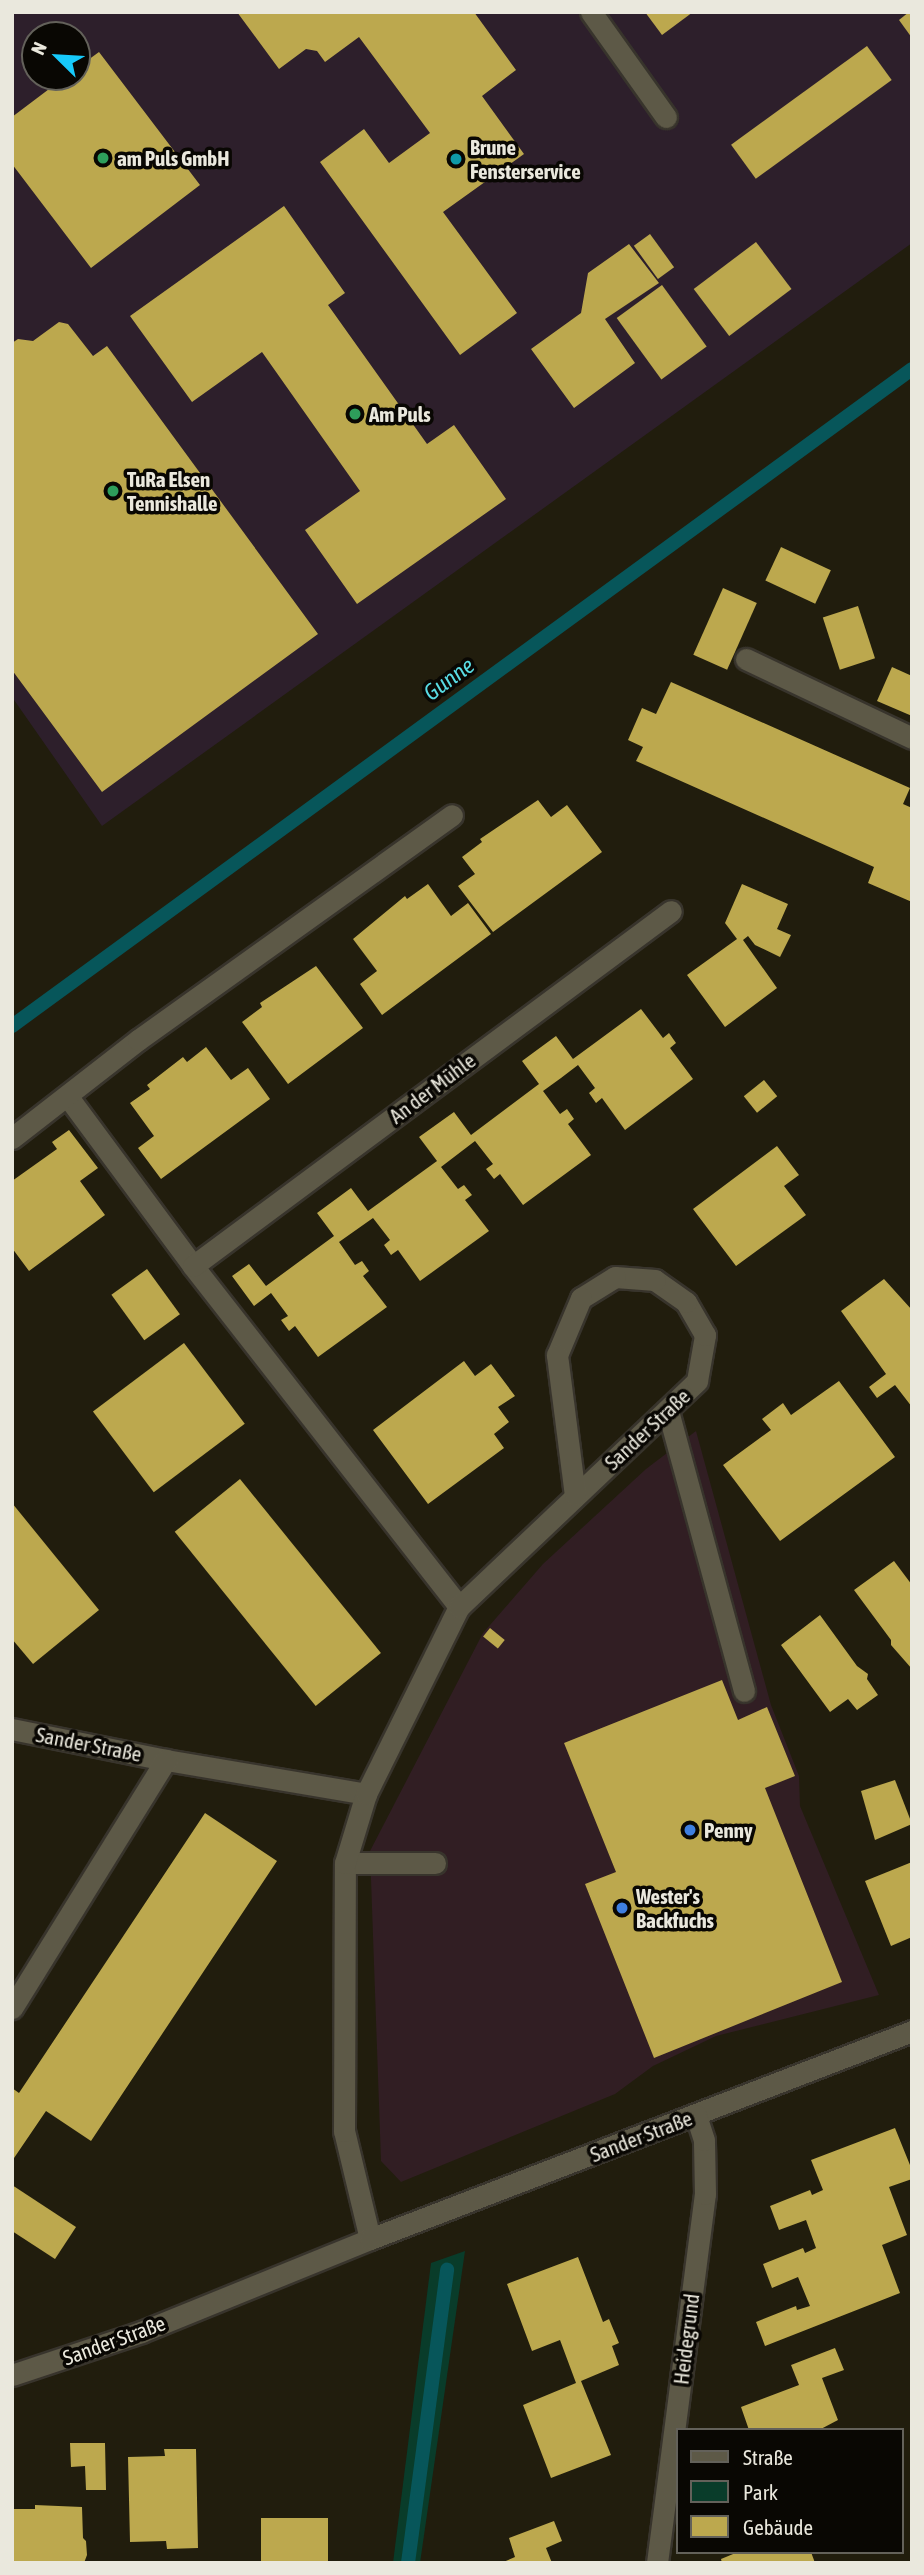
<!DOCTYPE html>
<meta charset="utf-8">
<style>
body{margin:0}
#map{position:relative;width:924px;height:2575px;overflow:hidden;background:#211d0d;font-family:"Asap Condensed",sans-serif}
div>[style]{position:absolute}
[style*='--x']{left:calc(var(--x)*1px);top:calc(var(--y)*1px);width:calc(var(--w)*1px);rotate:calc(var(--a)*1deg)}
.commercial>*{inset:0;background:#311e23}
.industrial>*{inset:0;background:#2d1f2b}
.green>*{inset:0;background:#093c2a}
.stream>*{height:14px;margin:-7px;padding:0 7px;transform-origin:7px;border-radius:7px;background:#07565a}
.building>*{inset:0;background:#bca84e;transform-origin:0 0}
.roads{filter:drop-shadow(2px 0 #38342c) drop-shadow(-2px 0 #38342c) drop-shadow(0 2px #38342c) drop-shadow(0 -2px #38342c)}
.minor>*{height:21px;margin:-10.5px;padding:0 10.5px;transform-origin:10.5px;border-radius:10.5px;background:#5d5947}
.dots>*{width:19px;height:19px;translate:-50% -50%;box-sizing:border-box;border:4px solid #090703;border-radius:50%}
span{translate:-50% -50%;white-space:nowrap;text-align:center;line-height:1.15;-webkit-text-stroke:7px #090703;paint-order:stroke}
.poi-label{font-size:21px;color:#eae8dd;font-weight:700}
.left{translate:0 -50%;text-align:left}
.street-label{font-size:21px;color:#eae8dd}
.water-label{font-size:23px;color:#59dce4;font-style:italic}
.frame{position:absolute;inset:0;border:14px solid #eae8dd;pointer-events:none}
.legend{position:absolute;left:676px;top:2428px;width:228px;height:126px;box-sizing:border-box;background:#090703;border:2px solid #63615a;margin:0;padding:9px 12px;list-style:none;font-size:21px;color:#eae8dd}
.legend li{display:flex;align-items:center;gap:14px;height:35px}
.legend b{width:35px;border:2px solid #63615a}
.north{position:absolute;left:21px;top:21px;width:70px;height:70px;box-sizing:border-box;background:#090703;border:2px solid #63615a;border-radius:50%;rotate:294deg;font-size:19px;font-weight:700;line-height:28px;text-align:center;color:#eae8dd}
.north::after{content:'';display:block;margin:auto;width:24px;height:32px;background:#17cafb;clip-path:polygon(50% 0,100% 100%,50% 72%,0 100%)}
</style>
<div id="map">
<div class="commercial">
<i style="clip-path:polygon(696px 1431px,771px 1705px,799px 1776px,800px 1806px,879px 1995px,716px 2036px,653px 2066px,615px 2094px,401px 2182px,381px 2161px,370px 1851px,483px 1633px,543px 1564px,646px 1469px)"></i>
</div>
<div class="industrial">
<i style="clip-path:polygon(evenodd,12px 12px,912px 12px,912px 243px,102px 826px,12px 697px,12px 12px,35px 35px,77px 35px,77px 77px,35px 77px,35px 35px)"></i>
</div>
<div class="green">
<i style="clip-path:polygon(465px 2251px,420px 2563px,393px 2563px,431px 2263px)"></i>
</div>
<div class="stream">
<i style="--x:12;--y:1026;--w:1114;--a:-36.13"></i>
<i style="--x:408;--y:2563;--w:296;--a:-82.4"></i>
</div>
<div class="building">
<i style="clip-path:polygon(237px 12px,474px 12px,516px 70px,482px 96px,524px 154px,443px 212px,517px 313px,460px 355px,320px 162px,364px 129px,389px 163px,430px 133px,359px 37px,325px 62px,317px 51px,306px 49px,279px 69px)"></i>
<i style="clip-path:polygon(645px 12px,693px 12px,662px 35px)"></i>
<i style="clip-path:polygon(909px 12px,912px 12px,912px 38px,899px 20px)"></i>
<i style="left:867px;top:46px;width:42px;height:168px;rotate:54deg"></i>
<i style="clip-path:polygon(99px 52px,200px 185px,91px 268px,12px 164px,12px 117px,65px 77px,77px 77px,77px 68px)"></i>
<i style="clip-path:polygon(284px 206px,345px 293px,328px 305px,427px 444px,454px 425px,506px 499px,357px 604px,305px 530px,360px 491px,262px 352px,192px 402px,130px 316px)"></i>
<i style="left:650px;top:234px;width:41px;height:20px;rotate:54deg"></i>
<i style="left:756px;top:242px;width:59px;height:78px;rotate:53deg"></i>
<i style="clip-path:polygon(629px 244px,659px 283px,605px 319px,635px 363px,574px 408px,531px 349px,581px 313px,588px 273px)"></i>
<i style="left:662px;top:285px;width:76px;height:56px;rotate:54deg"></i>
<i style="clip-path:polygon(59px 322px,68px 324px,93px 356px,107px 346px,318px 634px,102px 792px,12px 670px,12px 343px,18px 339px,33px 341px)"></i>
<i style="left:781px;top:547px;width:55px;height:37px;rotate:25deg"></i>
<i style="left:723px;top:588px;width:37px;height:73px;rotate:24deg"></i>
<i style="left:858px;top:606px;width:55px;height:37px;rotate:72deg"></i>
<i style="clip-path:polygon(892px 667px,912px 676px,912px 716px,877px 701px)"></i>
<i style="clip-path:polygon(671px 682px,910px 788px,903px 804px,912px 808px,912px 902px,868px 883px,874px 867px,636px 761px,643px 747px,628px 740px,642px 708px,656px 714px)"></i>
<i style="clip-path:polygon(538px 800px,551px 817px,567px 805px,602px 852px,493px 932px,458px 886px,475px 874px,462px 857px,482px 842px,480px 839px)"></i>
<i style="clip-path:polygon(428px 884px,451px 916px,468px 903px,491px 934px,382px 1015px,360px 984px,377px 971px,353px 939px,405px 896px,407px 899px)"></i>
<i style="clip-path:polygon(742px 884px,788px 904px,777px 929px,791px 935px,780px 957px,755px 945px,748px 936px,743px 940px,777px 988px,725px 1027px,687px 975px,737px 939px,725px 923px)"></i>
<i style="clip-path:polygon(316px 966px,363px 1028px,288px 1084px,242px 1022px,262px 1007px,260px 1003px)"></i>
<i style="clip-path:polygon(641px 1009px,663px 1038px,669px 1033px,676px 1043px,670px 1048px,693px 1079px,625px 1130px,602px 1098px,596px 1103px,589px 1093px,595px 1088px,578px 1065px,561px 1078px,543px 1091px,560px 1114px,567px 1109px,574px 1119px,568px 1124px,591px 1155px,523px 1205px,500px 1174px,494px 1179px,486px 1169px,493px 1164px,475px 1141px,441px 1167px,458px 1189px,464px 1185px,472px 1195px,465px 1200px,489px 1231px,420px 1281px,398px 1250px,391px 1255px,384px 1245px,390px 1240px,373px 1218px,339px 1242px,355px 1265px,362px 1261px,369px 1271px,363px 1276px,387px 1307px,318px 1357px,295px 1326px,289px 1331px,281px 1320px,288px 1316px,271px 1293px,254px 1306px,232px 1276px,249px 1264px,266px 1286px,334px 1236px,317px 1213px,351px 1188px,368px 1211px,437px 1161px,419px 1137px,454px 1112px,471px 1135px,539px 1084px,522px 1061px,556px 1036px,573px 1059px)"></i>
<i style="clip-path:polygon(206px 1047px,231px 1080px,248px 1068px,270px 1099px,161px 1179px,138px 1148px,154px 1136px,130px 1103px,150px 1089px,147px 1085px,183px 1057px,187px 1062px)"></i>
<i style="left:764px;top:1080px;width:21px;height:26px;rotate:51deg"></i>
<i style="clip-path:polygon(69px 1130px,98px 1168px,80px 1181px,105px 1215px,29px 1271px,12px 1248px,12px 1181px,57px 1149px,52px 1142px)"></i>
<i style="clip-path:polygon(777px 1146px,799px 1175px,784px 1186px,806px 1215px,736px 1266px,693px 1209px)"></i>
<i style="left:147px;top:1269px;width:56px;height:44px;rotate:54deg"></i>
<i style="clip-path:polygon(884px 1279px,912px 1310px,912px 1407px,895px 1385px,877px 1398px,869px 1387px,886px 1374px,841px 1311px)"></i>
<i style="left:184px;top:1343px;width:101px;height:114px;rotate:53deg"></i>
<i style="clip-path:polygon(464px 1361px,475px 1376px,491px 1364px,515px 1396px,498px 1407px,509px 1422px,494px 1434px,504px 1448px,428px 1504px,373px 1430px)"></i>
<i style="clip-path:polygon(839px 1381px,895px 1457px,780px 1541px,723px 1465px,771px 1430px,762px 1419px,783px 1403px,791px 1415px)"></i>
<i style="left:240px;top:1479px;width:224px;height:84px;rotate:51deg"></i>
<i style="clip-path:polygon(12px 1503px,99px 1610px,33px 1664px,12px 1639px)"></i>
<i style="clip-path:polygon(894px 1561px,912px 1585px,912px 1669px,891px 1645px,891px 1640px,854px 1590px)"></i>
<i style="clip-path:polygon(820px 1615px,857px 1666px,868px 1674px,867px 1679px,878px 1695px,857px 1710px,848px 1699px,830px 1712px,781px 1645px)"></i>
<i style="left:490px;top:1628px;width:19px;height:11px;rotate:39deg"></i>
<i style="clip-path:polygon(722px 1680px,738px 1720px,767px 1707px,795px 1776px,765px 1788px,842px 1982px,654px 2058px,585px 1884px,616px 1872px,564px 1743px)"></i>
<i style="clip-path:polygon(895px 1780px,912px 1824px,875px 1840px,861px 1791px)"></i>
<i style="clip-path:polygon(205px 1813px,277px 1861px,91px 2141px,46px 2111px,12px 2161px,12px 2088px,19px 2093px)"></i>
<i style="clip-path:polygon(912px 1862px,912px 1937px,891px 1946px,865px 1881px)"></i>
<i style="clip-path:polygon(895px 2128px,912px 2170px,912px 2179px,889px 2187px,907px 2235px,882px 2245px,900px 2293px,765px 2346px,756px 2322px,796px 2306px,797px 2310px,810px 2306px,798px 2277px,772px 2288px,763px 2264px,803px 2248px,805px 2253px,816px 2248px,806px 2220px,779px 2230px,770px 2206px,810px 2190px,812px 2195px,823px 2190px,811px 2160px)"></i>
<i style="clip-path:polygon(12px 2185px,76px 2227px,55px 2259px,12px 2231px)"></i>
<i style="clip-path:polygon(578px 2257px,603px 2322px,609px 2319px,619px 2343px,612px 2346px,619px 2365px,581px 2381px,611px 2455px,551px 2478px,523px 2405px,576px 2383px,560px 2340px,532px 2351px,507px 2284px)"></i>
<i style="clip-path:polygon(835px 2348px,844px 2370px,822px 2378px,838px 2420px,819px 2430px,749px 2430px,741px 2407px,799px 2385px,791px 2365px)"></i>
<i style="clip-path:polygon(70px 2443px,105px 2443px,106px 2490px,86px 2490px,85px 2466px,71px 2467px)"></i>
<i style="clip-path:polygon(164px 2449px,196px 2449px,198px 2548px,167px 2549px,166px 2541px,130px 2542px,128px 2457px,165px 2456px)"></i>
<i style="clip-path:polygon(35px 2505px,82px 2507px,83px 2538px,86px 2541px,87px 2555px,84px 2563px,12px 2563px,12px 2509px,35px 2509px)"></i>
<i style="left:261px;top:2518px;width:67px;height:45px"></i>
<i style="clip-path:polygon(554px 2521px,562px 2541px,546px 2548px,552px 2563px,501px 2563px,515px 2557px,509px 2538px)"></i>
<i style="clip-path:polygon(738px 2552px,811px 2552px,815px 2563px,722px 2563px,721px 2559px)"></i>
</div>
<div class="roads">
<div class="minor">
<i style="--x:591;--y:12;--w:129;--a:54.5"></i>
<i style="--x:746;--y:659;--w:184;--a:25.4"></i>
<i style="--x:68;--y:1097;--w:210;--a:53.5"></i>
<i style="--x:193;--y:1266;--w:432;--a:52"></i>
<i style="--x:12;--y:1138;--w:160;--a:-37.9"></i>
<i style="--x:138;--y:1040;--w:386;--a:-35.6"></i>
<i style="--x:193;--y:1266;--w:595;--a:-36.6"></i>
<i style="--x:668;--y:1411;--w:290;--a:74.8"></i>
<i style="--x:12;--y:1729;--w:157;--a:11.4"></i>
<i style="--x:166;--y:1760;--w:203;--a:9.6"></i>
<i style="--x:345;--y:1863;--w:90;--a:0"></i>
<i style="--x:12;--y:2008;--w:292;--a:-58.2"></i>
<i style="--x:370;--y:2239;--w:111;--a:-103.5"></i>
<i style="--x:344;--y:2131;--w:268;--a:-89.8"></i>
<i style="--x:345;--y:1863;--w:72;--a:-73.1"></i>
<i style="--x:366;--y:1794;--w:209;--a:-63.6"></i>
<i style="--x:459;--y:1607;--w:328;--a:-43.5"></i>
<i style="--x:697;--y:1381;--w:47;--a:-80.1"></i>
<i style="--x:705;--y:1335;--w:38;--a:-120"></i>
<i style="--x:686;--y:1302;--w:38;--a:-145"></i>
<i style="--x:655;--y:1280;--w:40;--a:-175.7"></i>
<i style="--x:615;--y:1277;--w:40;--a:148"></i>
<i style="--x:581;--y:1298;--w:62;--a:112.8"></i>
<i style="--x:557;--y:1355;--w:141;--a:82.7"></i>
<i style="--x:12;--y:2375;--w:136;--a:-18.4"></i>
<i style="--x:141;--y:2332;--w:247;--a:-22.1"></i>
<i style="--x:370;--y:2239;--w:581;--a:-20.99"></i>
<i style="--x:657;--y:2563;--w:372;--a:-82.6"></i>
<i style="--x:705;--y:2194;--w:54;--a:-91.1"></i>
<i style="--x:704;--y:2140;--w:26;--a:-108"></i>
</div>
</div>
<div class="dots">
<i style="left:103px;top:158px;background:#2e9e5b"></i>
<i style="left:456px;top:159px;background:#0f9aa8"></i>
<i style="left:355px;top:414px;background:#2e9e5b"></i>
<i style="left:113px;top:491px;background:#2e9e5b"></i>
<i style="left:690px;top:1830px;background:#3f7fe0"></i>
<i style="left:622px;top:1908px;background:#3f7fe0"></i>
</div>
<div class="poi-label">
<span class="left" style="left:470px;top:159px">Brune<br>Fensterservice</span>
<span class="left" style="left:117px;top:158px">am Puls GmbH</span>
<span class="left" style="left:369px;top:414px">Am Puls</span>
<span class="left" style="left:127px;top:491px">TuRa Elsen<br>Tennishalle</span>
<span class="left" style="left:704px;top:1830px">Penny</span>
<span class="left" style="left:636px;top:1908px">Wester's<br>Backfuchs</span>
</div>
<div class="street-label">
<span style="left:432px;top:1088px;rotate:-37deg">An der Mühle</span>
<span style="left:647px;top:1429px;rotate:-43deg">Sander Straße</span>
<span style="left:89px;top:1744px;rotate:11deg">Sander Straße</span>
<span style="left:641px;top:2136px;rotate:-21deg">Sander Straße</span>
<span style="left:686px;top:2339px;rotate:-83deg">Heidegrund</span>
<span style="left:114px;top:2340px;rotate:-20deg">Sander Straße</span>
</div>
<div class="water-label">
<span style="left:449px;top:679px;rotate:-36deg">Gunne</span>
</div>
<div class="frame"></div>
<ul class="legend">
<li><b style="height:9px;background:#5d5947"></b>Straße</li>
<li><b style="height:19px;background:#093c2a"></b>Park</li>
<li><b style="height:19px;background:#bca84e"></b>Gebäude</li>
</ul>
<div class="north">N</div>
</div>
